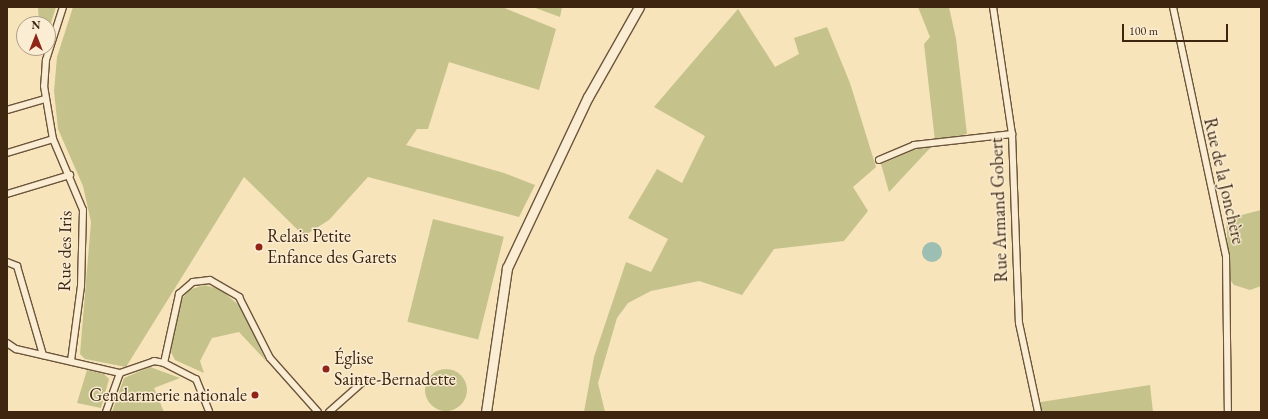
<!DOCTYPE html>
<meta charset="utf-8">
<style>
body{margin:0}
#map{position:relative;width:1268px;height:419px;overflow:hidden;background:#f7e4bb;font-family:"EB Garamond",serif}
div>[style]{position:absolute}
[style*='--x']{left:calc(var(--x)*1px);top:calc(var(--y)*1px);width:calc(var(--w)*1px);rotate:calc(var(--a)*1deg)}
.green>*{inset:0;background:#c5c28b;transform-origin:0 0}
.round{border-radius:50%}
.water>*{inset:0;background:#9dbeb2}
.roads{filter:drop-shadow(1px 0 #6c553b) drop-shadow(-1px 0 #6c553b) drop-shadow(0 1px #6c553b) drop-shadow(0 -1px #6c553b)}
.street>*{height:6px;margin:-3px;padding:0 3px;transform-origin:3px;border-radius:3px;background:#faedd3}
.secondary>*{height:9px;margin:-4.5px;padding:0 4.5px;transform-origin:4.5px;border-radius:4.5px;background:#faedd3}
.dots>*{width:11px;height:11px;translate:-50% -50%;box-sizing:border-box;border:2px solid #faedd3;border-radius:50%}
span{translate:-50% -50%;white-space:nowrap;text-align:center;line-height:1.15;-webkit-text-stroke:3px #faedd3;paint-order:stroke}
.street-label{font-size:18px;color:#3d2510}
.poi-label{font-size:18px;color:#3d2510}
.left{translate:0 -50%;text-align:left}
.right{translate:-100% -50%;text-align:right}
.frame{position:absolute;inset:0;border:8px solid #3d2510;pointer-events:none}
.north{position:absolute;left:16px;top:16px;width:40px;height:40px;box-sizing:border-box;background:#faedd3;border:1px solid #ae9d85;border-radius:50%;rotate:0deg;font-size:11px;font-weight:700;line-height:16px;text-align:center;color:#3d2510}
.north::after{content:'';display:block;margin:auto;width:14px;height:18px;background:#8f2418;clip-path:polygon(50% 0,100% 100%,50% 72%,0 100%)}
.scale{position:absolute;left:1122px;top:24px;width:106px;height:18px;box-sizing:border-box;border:2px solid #3d2510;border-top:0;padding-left:5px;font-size:12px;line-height:14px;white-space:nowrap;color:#3d2510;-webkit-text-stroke:3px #faedd3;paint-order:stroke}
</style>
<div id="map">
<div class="green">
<i style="clip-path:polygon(38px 7px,56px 7px,48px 32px,48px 24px,39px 24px)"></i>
<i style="clip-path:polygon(73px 7px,502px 7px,556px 29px,539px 90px,449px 62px,428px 129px,417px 129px,406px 145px,504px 173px,535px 185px,519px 217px,368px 177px,329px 220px,304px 236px,244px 177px,126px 367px,85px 359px,80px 354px,91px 222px,83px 186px,58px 129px,54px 91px,57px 57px)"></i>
<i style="clip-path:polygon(533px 7px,562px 7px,560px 17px)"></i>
<i style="clip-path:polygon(918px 7px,949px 7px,956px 39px,967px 134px,935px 141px,924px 44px,930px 37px)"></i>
<i style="clip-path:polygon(738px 9px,775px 67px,799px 54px,794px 38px,827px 27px,850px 83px,876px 167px,853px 187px,868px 211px,844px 241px,774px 249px,742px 295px,699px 281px,651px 291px,628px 303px,617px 318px,598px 383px,605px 412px,584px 412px,594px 357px,626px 262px,651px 272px,668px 239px,628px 218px,657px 169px,682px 183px,705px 136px,654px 107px)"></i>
<i style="clip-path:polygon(932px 146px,889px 192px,881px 164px,914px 150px)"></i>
<i style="clip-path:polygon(1261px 210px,1261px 286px,1250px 290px,1234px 285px,1230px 280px,1226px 219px)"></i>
<i style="left:433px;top:219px;width:73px;height:106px;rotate:14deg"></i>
<i style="clip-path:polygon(204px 285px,220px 289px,241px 307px,266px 361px,239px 332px,212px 338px,200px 361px,204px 373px,175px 360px,171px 352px,179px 303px,189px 290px)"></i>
<i style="clip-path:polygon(150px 367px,180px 378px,154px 388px,164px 412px,112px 412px,124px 378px)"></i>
<i class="round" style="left:425px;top:369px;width:42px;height:42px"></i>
<i style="clip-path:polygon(87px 370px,104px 374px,109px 379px,101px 408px,77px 403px)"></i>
<i style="clip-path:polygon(1150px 385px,1153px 412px,1041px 412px,1041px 402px)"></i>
</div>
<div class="water">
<i class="round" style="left:922px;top:242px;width:20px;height:20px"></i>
</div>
<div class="roads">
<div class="street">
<i style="--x:63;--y:7;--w:56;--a:107.8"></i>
<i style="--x:46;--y:60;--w:26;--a:94"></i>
<i style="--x:44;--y:86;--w:54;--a:80.4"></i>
<i style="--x:53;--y:139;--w:77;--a:67.1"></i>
<i style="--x:83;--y:210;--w:76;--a:91.5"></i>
<i style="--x:81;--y:286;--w:76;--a:97.6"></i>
<i style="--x:993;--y:7;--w:128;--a:81.5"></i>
<i style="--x:1012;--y:134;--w:189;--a:87.9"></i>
<i style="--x:1019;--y:323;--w:91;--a:77.9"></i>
<i style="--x:1173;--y:7;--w:255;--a:78"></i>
<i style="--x:1226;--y:256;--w:156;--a:89.3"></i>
<i style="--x:7;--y:110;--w:40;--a:-16"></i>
<i style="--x:7;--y:153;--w:48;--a:-16.9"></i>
<i style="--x:879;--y:160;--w:38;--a:-23"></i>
<i style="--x:914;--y:145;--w:99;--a:-6.4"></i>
<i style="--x:7;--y:194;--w:66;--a:-16.8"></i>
<i style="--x:7;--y:262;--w:11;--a:22"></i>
<i style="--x:17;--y:266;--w:93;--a:73.7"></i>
<i style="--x:7;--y:343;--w:11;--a:34"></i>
<i style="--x:16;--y:349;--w:107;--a:13"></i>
<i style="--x:120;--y:373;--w:36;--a:-19"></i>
<i style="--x:154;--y:361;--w:10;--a:11"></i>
<i style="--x:164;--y:363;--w:36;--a:27"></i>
<i style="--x:196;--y:379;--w:35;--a:68"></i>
<i style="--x:164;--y:363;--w:71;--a:-77.7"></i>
<i style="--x:179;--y:294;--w:18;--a:-41"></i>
<i style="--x:193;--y:282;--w:17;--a:-7"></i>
<i style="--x:210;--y:280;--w:34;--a:30"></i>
<i style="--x:239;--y:297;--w:68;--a:63.1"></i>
<i style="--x:270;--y:358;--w:72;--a:48.4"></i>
<i style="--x:106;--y:412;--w:41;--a:-70.3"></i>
<i style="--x:329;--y:412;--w:47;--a:-41.5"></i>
</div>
<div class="secondary">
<i style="--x:486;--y:412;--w:146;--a:-81.7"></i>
<i style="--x:507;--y:268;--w:189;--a:-64.7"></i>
<i style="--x:588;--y:97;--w:103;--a:-60.5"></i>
</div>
</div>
<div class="dots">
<i style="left:259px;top:247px;background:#8f2418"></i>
<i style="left:326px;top:369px;background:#8f2418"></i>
<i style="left:255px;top:395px;background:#8f2418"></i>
</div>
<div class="street-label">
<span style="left:1224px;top:181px;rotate:77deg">Rue de la Jonchère</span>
<span style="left:999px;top:210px;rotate:-92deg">Rue Armand Gobert</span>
<span style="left:65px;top:251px;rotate:-89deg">Rue des Iris</span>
</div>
<div class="poi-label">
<span class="left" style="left:267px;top:247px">Relais Petite<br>Enfance des Garets</span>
<span class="left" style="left:334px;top:369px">Église<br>Sainte-Bernadette</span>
<span class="right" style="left:247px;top:395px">Gendarmerie nationale</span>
</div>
<div class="frame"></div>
<div class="north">N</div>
<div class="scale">100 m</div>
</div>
